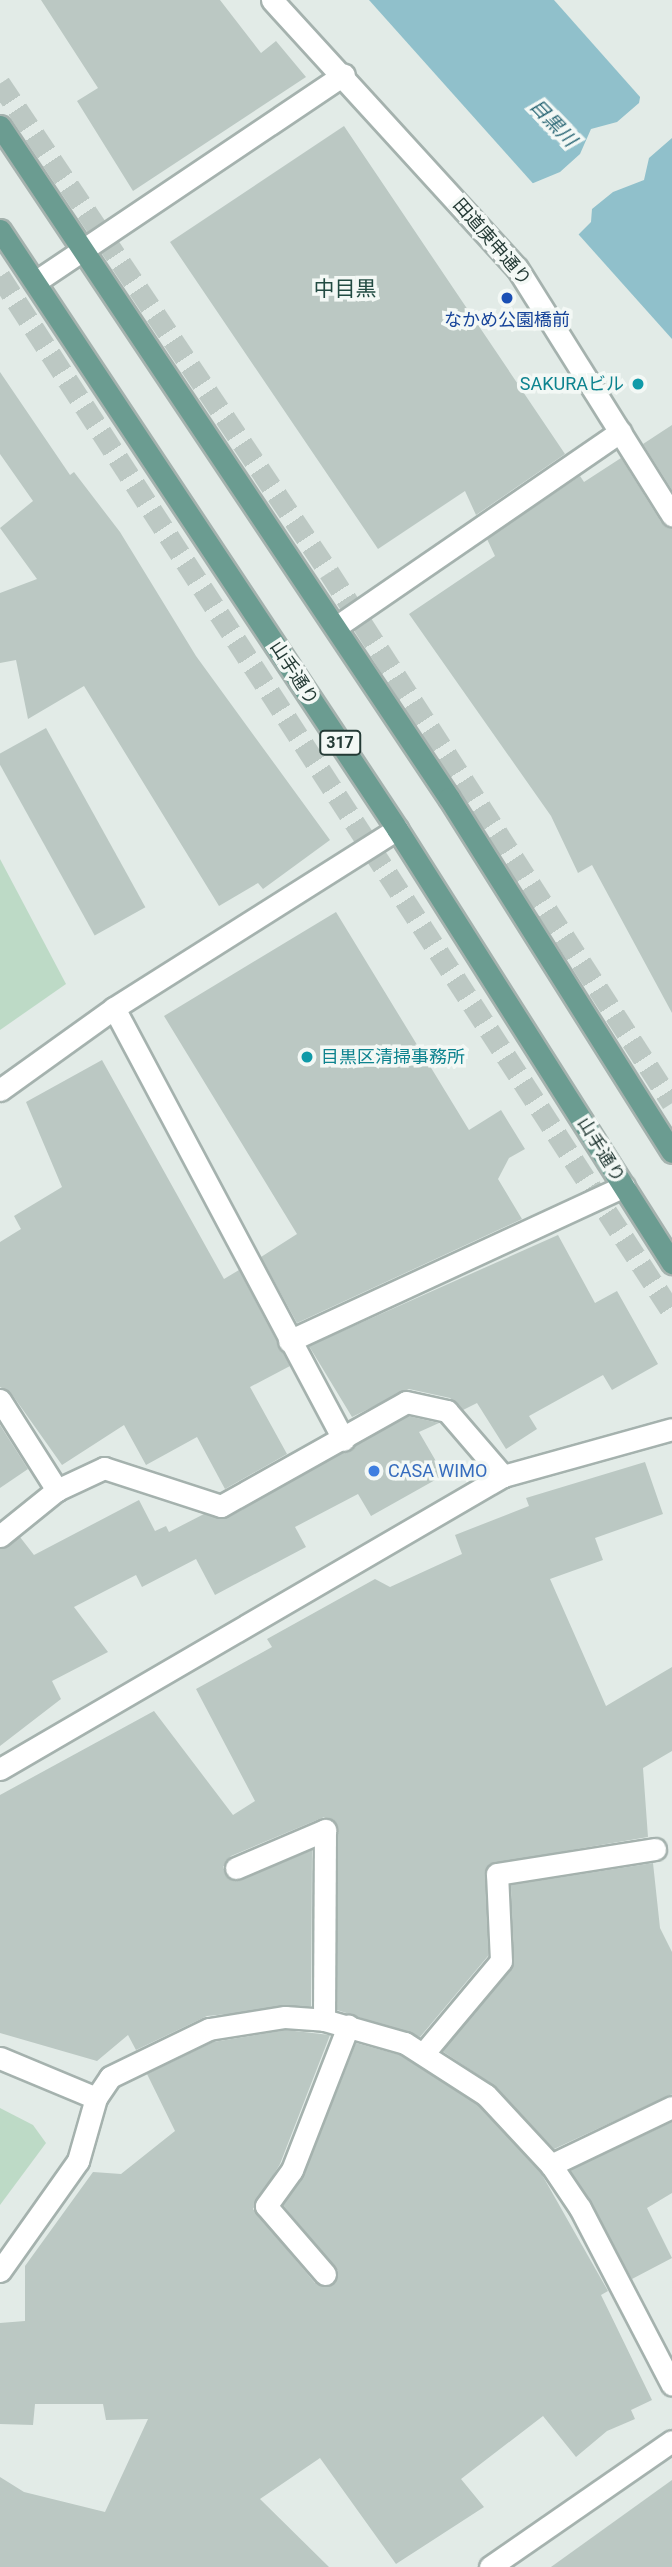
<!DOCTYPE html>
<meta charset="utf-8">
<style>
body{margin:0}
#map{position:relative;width:672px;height:2567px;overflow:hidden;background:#e2ebe7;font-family:Roboto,"Noto Sans JP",sans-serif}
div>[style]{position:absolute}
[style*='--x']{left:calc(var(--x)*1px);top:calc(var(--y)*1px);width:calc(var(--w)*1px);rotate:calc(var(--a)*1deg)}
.green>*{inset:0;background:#bddac6}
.water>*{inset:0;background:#90c0cb}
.pier>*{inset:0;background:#e2ebe7}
.building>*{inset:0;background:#bbc8c3;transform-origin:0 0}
.motorway-tunnel>*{height:21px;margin-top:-10.5px;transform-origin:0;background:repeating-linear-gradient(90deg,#bcc8c3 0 21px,transparent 0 31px)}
.roads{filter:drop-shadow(2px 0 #a5b2ae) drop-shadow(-2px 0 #a5b2ae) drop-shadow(0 2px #a5b2ae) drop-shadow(0 -2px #a5b2ae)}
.service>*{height:21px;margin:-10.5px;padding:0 10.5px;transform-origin:10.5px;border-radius:10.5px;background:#fff}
.minor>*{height:21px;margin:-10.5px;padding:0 10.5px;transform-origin:10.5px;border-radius:10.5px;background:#fff}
.primary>*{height:21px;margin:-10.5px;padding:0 10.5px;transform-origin:10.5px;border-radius:10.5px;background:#6b9c91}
.dots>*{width:19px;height:19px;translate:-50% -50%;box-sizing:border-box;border:4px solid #f3f8f5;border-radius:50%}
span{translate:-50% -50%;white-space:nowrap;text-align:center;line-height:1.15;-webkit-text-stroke:7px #f3f8f5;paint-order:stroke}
.shield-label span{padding:2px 5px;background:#f3f8f5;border:2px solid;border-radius:5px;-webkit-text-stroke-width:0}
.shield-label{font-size:16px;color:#243a35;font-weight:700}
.street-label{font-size:18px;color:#243a35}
.transit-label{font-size:18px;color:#164399}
.culture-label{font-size:18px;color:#0d838f}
.right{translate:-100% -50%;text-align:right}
.left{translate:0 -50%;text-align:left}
.shop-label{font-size:18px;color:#366cbe}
.water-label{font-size:19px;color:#246271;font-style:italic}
.quarter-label{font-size:21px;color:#224b42}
</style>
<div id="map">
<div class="green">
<i style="clip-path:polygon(0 859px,66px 984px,0 1030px)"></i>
<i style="clip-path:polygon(0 2108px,33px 2125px,46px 2143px,0 2205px)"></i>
</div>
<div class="water">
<i style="clip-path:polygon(369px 0,554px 0,672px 133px,672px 339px)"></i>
</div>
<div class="pier">
<i style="clip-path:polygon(641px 92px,672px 128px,672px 138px,649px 158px,644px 180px,613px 192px,592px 209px,591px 222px,577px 236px,531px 184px,560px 172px,580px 154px,591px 129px,617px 122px,639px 103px)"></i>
</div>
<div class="building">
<i style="clip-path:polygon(41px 0,220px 0,261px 53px,276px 41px,306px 77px,133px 191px,77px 101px,98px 88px)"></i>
<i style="clip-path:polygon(344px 126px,565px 454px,476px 515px,465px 491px,378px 549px,170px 242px)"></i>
<i style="clip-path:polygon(0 372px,70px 475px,74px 472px,120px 532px,196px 656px,330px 840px,263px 889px,258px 883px,219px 906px,84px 686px,28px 719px,16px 660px,0 663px,0 593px,37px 579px,0 528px,33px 501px,0 454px)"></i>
<i style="clip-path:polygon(672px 425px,672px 490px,643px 444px)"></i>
<i style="clip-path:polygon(621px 458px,661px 522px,672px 528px,672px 1013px,592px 865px,578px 873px,551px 816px,409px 614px,495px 556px,487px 539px,580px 476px,584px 482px)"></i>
<i style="left:46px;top:728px;width:205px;height:58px;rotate:61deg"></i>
<i style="clip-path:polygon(336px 912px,469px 1130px,501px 1110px,525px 1149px,509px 1158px,498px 1179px,522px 1219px,297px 1323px,261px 1257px,297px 1234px,164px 1016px)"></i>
<i style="clip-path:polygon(102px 1060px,224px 1279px,239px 1270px,290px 1366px,250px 1387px,287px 1454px,225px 1489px,197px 1437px,146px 1465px,124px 1425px,62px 1465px,11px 1393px,0 1387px,0 1242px,21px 1229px,14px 1216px,62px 1187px,26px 1102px)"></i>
<i style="clip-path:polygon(558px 1235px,595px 1303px,617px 1291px,658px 1364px,612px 1390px,603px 1375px,529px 1416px,537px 1429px,506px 1449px,477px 1403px,463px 1410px,450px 1398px,409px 1389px,352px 1417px,309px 1346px)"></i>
<i style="clip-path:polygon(408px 1416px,439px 1423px,419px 1432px,444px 1475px,371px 1516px,358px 1494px,295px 1527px,306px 1547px,215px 1595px,196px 1559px,142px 1587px,136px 1575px,74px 1607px,108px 1652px,52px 1681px,61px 1699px,0 1746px,0 1549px,20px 1537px,34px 1555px,139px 1500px,155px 1531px,166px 1526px,169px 1532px,204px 1514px,227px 1518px)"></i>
<i style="clip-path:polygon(0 1425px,28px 1469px,0 1488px)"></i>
<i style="clip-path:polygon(645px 1462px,663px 1514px,595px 1538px,603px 1560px,550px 1579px,606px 1706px,672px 1667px,672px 1751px,643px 1768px,648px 1837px,489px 1864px,488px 1956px,420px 2037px,337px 2010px,338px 1830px,324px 1817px,231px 1856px,223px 1867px,229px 1879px,241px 1880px,312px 1850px,311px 2006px,207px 2016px,136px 2050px,128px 2035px,97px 2061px,0 2033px,0 1795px,154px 1711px,233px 1815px,255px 1801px,196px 1689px,272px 1647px,267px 1639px,375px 1579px,390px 1587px,462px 1554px,455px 1535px,529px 1506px,526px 1498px)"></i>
<i style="clip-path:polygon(653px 1863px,660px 1928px,672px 1952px,672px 2094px,554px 2149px,495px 2086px,442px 2051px,512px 1969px,511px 1885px)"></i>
<i style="clip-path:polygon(286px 2030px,330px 2035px,280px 2164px,253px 2209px,315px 2283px,333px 2284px,338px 2271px,283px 2205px,304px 2175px,356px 2043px,400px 2055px,478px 2105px,541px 2173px,608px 2291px,601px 2295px,652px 2400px,631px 2410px,635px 2419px,607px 2431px,576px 2457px,543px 2416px,461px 2479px,484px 2507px,396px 2564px,320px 2458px,260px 2499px,329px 2567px,0 2567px,0 2477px,24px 2492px,105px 2512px,148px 2419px,106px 2420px,103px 2404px,35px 2404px,33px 2425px,0 2424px,0 2323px,25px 2321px,25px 2266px,93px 2172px,121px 2174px,175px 2131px,147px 2074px,213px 2042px)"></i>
<i style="clip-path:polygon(672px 2122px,672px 2193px,647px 2208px,672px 2258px,632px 2279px,570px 2170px)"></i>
<i style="clip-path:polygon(672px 2480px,672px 2567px,551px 2567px)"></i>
</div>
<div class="motorway-tunnel">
<i style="--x:0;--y:83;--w:589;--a:56.07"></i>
<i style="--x:329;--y:572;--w:632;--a:57.14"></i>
<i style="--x:0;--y:276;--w:1235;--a:57.03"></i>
</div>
<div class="roads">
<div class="service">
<i style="--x:289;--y:1341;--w:369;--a:-24.8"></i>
<i style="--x:0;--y:1536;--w:73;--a:-38.9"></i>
<i style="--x:57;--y:1490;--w:52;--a:-25.1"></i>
<i style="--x:104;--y:1468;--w:123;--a:18"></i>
<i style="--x:221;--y:1506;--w:212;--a:-29.3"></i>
<i style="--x:406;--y:1402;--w:42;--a:12.4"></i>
<i style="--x:447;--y:1411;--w:86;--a:49.3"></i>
<i style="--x:236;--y:1868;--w:97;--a:-23.1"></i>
<i style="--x:423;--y:2054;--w:121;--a:-50"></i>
<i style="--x:501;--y:1961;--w:87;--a:-92.6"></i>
<i style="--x:497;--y:1874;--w:160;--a:-9"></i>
<i style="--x:551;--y:2165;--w:134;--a:-25.6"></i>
<i style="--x:325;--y:2274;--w:90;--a:-130.9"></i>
<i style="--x:266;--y:2206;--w:44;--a:-54.2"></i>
<i style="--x:292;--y:2170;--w:155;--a:-68.7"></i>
</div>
<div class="minor">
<i style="--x:272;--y:0;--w:363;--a:47.6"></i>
<i style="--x:517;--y:268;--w:292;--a:57.9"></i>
<i style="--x:35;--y:282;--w:372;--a:-33.9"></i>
<i style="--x:336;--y:627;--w:345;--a:-34.5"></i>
<i style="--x:114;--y:1008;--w:489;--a:62"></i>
<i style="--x:0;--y:1090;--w:140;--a:-35.7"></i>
<i style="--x:114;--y:1008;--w:335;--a:-32.3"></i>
<i style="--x:0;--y:1400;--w:107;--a:57.7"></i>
<i style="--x:0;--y:1769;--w:582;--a:-30.22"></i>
<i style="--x:503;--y:1476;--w:175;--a:-15.5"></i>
<i style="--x:324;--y:2020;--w:190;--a:-89.7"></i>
<i style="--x:0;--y:2058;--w:104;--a:22.6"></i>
<i style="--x:0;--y:2271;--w:135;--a:-54.7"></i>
<i style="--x:78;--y:2161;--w:66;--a:-74.1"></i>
<i style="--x:96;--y:2098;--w:25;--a:-56"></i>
<i style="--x:110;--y:2077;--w:110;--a:-25.9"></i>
<i style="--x:209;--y:2029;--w:77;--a:-9"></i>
<i style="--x:285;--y:2017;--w:39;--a:4"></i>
<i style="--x:324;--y:2020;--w:84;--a:15.9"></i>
<i style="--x:405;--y:2043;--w:96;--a:32.7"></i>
<i style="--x:486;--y:2095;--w:96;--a:47.1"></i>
<i style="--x:551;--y:2165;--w:52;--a:56"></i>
<i style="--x:580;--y:2208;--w:199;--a:62.5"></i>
<i style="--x:490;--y:2567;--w:221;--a:-34.7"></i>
</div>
<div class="primary">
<i style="--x:0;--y:126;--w:808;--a:56.25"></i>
<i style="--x:449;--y:798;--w:418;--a:57.8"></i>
<i style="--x:0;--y:230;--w:719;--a:56.46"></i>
<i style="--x:397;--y:829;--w:514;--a:57.64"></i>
</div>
</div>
<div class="dots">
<i style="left:507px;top:298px;background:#1a4fb4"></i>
<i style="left:638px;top:384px;background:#0f9aa8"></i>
<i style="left:307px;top:1057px;background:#0f9aa8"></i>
<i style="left:374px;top:1471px;background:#3f7fe0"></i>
</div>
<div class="shield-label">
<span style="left:340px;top:743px">317</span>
</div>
<div class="street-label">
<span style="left:492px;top:242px;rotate:49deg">田道庚申通り</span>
<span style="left:294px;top:673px;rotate:57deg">山手通り</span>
<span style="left:601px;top:1150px;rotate:58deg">山手通り</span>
</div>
<div class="transit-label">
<span style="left:507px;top:320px">なかめ公園橋前</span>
</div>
<div class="culture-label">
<span class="right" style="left:624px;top:384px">SAKURAビル</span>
<span class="left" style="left:321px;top:1057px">目黒区清掃事務所</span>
</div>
<div class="shop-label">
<span class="left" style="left:388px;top:1471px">CASA WIMO</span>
</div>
<div class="water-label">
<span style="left:553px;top:123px;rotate:46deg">目黒川</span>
</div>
<div class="quarter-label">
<span style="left:345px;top:289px">中目黒</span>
</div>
</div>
